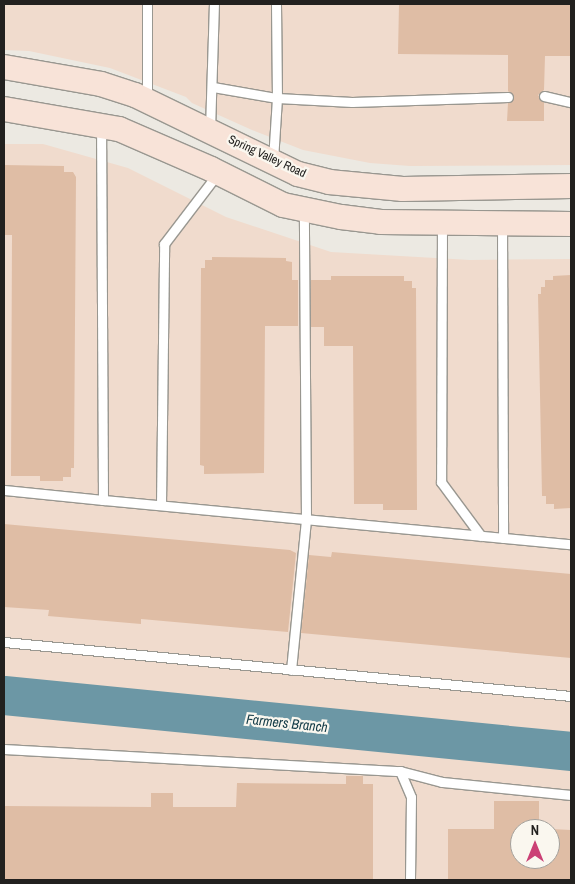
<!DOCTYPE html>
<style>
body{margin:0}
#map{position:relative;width:575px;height:884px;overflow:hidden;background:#ece9e2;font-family:"Archivo Narrow",sans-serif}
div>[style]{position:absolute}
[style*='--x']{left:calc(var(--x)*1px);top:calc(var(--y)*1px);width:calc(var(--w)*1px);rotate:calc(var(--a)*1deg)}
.commercial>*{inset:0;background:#f0dbcd}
.water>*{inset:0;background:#6c97a5}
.river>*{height:39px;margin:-19.5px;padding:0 19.5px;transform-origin:19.5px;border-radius:19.5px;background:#6c97a5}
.building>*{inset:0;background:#dfbda5}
.roads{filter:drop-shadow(1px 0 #999790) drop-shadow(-1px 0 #999790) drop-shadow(0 1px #999790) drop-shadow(0 -1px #999790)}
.lane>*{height:9px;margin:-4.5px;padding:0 4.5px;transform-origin:4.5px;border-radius:4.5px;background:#fff}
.secondary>*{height:24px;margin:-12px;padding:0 12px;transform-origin:12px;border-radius:12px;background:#f8e3d8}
span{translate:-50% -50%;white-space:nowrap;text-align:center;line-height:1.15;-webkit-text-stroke:4.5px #faf7ef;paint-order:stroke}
.street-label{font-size:12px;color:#22211f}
.water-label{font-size:14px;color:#143c48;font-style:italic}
.frame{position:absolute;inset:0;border:5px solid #22211f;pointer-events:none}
.north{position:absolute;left:510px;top:819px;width:50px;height:50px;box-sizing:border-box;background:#faf7ef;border:1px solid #a4a19c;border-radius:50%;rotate:0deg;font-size:14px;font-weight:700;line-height:20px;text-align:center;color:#22211f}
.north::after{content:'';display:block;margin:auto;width:18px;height:22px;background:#cb4075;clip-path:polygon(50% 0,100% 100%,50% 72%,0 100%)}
</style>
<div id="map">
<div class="commercial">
<i style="clip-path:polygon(4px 4px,571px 4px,571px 165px,410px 166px,370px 163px,303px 150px,252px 130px,192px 103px,186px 97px,110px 68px,29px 51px,4px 50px)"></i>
<i style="clip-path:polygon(evenodd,4px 144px,43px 144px,128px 168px,226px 217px,331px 252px,470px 260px,571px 259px,571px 880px,4px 880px,4px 144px,520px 829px,550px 829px,550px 859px,520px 859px,520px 829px)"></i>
</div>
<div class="water">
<i style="clip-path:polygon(4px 689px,123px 704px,4px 702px)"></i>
</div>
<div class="river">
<i style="--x:4;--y:695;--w:570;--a:5.64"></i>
</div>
<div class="building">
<i style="clip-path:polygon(399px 4px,571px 4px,571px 56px,545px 56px,544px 90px,538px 95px,544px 102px,544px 121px,507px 121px,508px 103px,514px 97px,508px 91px,508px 55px,398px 54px)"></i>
<i style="clip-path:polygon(4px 165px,64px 166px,64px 172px,73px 172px,76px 177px,74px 468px,71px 468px,71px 477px,63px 477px,63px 481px,40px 481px,40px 476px,11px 476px,12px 235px,4px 235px)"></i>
<i style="clip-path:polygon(212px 257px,286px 258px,286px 261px,292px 262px,292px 280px,298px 280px,298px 326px,265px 326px,264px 473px,204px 474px,204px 466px,200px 465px,201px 268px,205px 268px,205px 260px,212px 260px)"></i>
<i style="clip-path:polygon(571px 275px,571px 508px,554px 509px,554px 504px,546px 504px,546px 496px,542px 496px,538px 294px,541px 294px,541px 287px,545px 287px,545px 280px,553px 280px,553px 276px)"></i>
<i style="clip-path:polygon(331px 276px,404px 276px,404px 281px,412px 281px,412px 288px,416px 288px,417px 510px,383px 510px,383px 504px,354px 504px,353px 346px,324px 346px,324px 327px,311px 327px,311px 280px,331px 280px)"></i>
<i style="clip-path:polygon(4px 524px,290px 550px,296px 553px,288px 632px,141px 619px,141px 624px,48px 616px,49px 610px,4px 607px)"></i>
<i style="clip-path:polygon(332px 552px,571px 574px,571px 658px,301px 633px,309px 555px,331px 557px)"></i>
<i style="clip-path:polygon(346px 776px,363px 776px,363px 784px,373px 784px,373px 880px,4px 880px,4px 806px,151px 807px,151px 793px,173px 793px,173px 807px,236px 807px,237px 783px,346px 784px)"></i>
<i style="clip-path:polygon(494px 801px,539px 801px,539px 829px,520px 829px,520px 859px,550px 859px,550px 829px,571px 830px,571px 880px,448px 880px,448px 829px,494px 829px)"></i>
</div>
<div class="roads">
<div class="lane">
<i style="--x:147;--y:4;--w:94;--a:90"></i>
<i style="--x:276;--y:4;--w:94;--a:89.4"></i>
<i style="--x:277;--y:98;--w:75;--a:3.1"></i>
<i style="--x:352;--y:102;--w:156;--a:-1.8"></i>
<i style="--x:213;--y:87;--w:65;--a:9.8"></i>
<i style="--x:277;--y:98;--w:62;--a:93.7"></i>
<i style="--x:544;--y:96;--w:28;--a:13"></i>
<i style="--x:210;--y:130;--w:126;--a:-88.2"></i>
<i style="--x:442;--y:223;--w:259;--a:90.2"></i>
<i style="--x:441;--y:482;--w:67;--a:53.5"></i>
<i style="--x:502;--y:223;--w:315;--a:89.8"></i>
<i style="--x:4;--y:490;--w:100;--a:5.8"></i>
<i style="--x:103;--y:500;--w:373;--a:-90.3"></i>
<i style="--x:103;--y:500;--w:470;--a:5.4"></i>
<i style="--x:161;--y:505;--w:261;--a:-89.3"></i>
<i style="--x:164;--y:244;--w:89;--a:-52.7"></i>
<i style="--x:4;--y:642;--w:570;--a:5.44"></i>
<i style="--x:291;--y:670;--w:152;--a:-84.3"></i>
<i style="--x:306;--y:519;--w:309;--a:-90.4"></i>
<i style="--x:4;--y:749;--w:397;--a:3.2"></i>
<i style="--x:400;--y:771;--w:28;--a:67"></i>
<i style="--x:411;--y:797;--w:83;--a:90.7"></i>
<i style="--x:400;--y:771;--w:43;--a:14.7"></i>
<i style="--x:442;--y:782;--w:130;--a:5.8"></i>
</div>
<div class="secondary">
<i style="--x:4;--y:67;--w:98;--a:9.9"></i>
<i style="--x:101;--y:84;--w:36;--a:18"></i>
<i style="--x:135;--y:95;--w:181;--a:25.9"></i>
<i style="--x:298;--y:174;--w:32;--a:14"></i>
<i style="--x:329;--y:182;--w:74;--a:5.4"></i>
<i style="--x:403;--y:189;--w:168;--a:-1"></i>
<i style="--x:4;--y:109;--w:117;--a:9.9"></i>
<i style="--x:119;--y:129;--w:100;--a:23.5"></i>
<i style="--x:211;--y:169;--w:80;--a:26.6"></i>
<i style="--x:283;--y:205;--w:59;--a:11.7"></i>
<i style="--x:341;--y:217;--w:40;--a:7.1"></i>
<i style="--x:381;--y:222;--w:190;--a:0.6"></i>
</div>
</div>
<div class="street-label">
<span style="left:267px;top:157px;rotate:25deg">Spring Valley Road</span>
</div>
<div class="water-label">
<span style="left:287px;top:723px;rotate:6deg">Farmers Branch</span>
</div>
<div class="frame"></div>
<div class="north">N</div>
</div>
